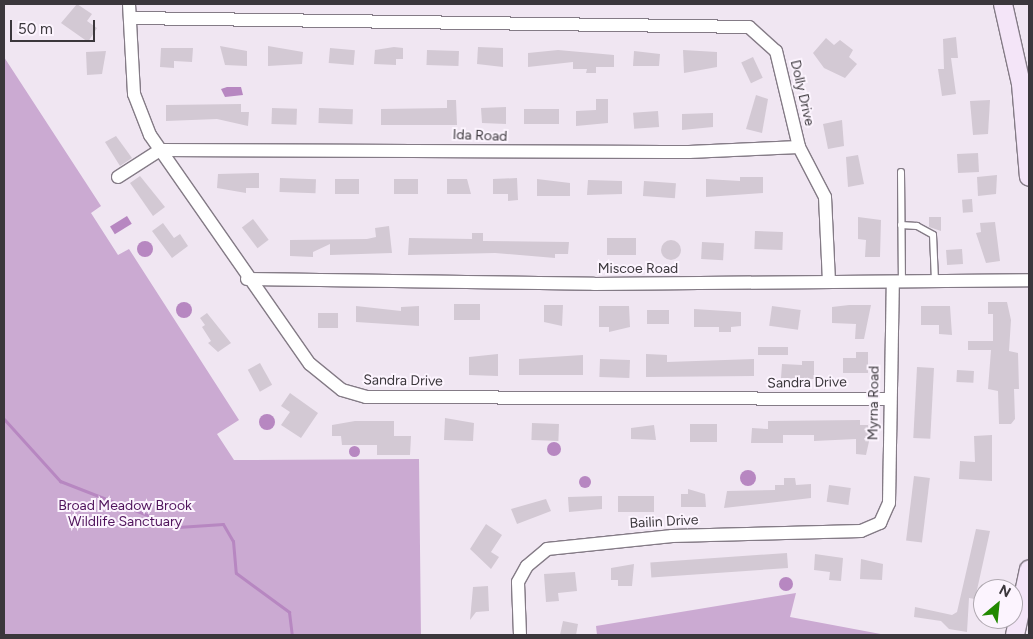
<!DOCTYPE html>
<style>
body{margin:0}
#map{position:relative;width:1033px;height:639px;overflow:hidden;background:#f0e6f2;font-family:Figtree,sans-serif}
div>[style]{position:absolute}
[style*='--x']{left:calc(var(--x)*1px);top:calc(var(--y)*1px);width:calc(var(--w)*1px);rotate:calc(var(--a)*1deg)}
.green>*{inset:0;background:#cbaad2}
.water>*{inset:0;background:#b787c1;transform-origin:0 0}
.round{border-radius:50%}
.stream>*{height:3px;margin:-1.5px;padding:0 1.5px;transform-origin:1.5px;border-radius:1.5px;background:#b787c1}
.building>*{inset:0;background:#d3c9d4;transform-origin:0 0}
.roads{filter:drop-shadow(1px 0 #847b86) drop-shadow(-1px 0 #847b86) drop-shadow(0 1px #847b86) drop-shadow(0 -1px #847b86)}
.service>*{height:6px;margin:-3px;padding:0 3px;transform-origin:3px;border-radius:3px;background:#fff}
.minor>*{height:12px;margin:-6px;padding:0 6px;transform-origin:6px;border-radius:6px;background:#fff}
.secondary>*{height:18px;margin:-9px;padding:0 9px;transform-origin:9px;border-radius:9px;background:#f4e5f8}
span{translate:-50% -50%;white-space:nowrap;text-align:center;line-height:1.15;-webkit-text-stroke:4px #fcf4fe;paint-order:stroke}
.street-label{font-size:14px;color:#3b373c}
.park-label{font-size:14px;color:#50145c}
.frame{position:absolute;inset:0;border:5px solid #3b373c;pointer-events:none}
.north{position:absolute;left:973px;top:579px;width:50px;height:50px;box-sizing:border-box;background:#fcf4fe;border:1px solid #afa8b0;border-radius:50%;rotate:28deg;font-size:14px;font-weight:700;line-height:20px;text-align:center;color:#3b373c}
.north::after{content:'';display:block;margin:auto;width:18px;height:22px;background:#228900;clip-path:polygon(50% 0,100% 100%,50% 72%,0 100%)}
.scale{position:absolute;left:10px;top:20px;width:85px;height:22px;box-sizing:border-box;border:2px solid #3b373c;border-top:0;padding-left:6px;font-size:15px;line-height:18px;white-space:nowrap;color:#3b373c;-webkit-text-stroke:4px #fcf4fe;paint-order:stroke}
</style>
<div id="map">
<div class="green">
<i style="clip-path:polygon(4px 57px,101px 206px,91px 213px,118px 255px,129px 249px,239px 420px,217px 434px,234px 460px,419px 459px,421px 635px,4px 635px)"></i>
<i style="clip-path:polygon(796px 593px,790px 617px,886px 635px,597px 635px,596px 626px)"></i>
</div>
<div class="water">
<i style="clip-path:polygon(227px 87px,241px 87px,243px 95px,225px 97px,221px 89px)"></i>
<i style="left:127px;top:216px;width:9px;height:20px;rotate:58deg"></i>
<i class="round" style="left:137px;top:241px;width:16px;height:16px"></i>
<i class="round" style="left:176px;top:302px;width:16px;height:16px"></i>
<i class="round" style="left:259px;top:414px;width:16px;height:16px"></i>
<i class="round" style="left:547px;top:442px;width:14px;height:14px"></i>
<i class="round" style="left:348.5px;top:445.5px;width:11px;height:11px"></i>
<i class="round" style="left:740px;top:470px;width:16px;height:16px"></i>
<i class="round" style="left:579px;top:476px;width:12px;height:12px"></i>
<i class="round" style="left:779px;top:577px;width:14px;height:14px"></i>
</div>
<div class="stream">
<i style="--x:4;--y:419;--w:84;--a:47.9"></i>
<i style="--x:60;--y:481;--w:127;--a:21.3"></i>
<i style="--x:178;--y:527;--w:45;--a:-3.8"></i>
<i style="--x:223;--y:524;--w:20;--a:60"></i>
<i style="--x:233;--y:541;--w:32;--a:85"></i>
<i style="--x:236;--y:573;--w:66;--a:36.3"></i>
<i style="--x:289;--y:612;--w:23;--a:83"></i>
</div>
<div class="building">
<i style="clip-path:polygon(77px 4px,92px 14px,87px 21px,97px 28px,88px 42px,61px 23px)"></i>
<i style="clip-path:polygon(956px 37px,958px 58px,951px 58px,956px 94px,942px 96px,938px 69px,944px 69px,943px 39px)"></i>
<i style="clip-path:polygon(826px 38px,834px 45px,840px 40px,853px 50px,849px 57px,857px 64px,845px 78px,824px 68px,813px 53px)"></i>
<i style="clip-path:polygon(220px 46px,247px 51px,247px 66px,225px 65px)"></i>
<i style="clip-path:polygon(268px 46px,303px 52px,302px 64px,268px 66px)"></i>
<i style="clip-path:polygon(394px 47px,403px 48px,403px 59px,396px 59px,396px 65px,374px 64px,375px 50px)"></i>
<i style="clip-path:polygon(478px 47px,503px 48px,503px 67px,477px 64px)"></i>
<i style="clip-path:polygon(161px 48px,193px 48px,192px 62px,174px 61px,174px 68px,160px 67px)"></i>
<i style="left:330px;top:48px;width:25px;height:15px;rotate:5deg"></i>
<i style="left:427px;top:50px;width:32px;height:15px;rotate:2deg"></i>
<i style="clip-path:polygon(558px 50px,614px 55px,614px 67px,596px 67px,596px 73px,586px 73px,587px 69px,573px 69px,573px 62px,528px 67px,528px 53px)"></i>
<i style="clip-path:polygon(683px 50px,717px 52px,717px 67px,684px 73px)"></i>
<i style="clip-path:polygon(106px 51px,102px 74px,87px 75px,86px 52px)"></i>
<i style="clip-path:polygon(634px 51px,660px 54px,659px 66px,633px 66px)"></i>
<i style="left:753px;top:57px;width:23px;height:13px;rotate:65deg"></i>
<i style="clip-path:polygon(756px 95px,768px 99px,762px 133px,746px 129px)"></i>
<i style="clip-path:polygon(596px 99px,608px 99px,608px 123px,576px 126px,576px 111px,596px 110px)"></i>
<i style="clip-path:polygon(447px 100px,456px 100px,457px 125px,381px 125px,381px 109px,447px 108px)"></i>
<i style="clip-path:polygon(990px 100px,988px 134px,973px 135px,970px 101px)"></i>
<i style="clip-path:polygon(241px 104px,241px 112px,249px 112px,248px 126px,217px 119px,166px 121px,166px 105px)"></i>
<i style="clip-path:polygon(506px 107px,506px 124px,482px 123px,481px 108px)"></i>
<i style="left:272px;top:108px;width:25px;height:16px;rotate:2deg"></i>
<i style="left:319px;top:108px;width:34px;height:15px;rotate:2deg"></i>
<i style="left:559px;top:109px;width:15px;height:35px;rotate:90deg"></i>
<i style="left:658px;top:111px;width:16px;height:25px;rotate:86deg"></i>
<i style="clip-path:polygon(713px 113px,713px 127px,682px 130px,682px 114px)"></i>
<i style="clip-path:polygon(842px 120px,844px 146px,828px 149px,823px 124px)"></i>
<i style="clip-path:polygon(116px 136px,132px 158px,120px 166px,105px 142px)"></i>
<i style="left:978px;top:153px;width:19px;height:21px;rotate:87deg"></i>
<i style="clip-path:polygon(858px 155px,864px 184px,848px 187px,846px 157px)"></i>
<i style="clip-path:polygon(259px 173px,259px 188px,246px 188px,246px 193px,217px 188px,218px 174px)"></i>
<i style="clip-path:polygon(997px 175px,996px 194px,978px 196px,977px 177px)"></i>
<i style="clip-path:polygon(140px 176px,165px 207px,153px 216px,130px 183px)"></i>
<i style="clip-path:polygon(740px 177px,763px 177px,763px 193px,706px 197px,706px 179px,740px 181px)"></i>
<i style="left:280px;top:178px;width:36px;height:14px;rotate:2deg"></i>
<i style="clip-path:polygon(517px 178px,518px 200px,508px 201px,508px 194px,493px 194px,493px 179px)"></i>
<i style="left:335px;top:179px;width:24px;height:15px"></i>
<i style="left:394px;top:179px;width:24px;height:15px"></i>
<i style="clip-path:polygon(447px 179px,467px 179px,471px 194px,447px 194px)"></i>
<i style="clip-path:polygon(537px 179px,570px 183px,570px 196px,537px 196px)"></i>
<i style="clip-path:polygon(588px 180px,622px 181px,622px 194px,587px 195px)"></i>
<i style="left:644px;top:181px;width:32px;height:15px;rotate:4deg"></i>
<i style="left:972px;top:199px;width:13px;height:10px;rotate:86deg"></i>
<i style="clip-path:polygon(858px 217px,881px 220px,880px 257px,865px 257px,866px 240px,858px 239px)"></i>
<i style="clip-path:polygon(929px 217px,941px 217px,941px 231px,929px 227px)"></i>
<i style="left:253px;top:219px;width:26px;height:14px;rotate:53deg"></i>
<i style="clip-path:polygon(995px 222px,1000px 261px,986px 263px,976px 233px,981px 232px,980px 223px)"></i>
<i style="clip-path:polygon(163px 223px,174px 238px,180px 234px,188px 246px,172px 258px,152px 231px)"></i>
<i style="clip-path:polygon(389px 226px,392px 253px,330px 255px,330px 244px,313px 252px,313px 257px,290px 256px,290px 240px,367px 239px,376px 237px,375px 228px)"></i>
<i style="left:755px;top:231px;width:28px;height:18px;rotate:2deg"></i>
<i style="clip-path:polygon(472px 233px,483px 233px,483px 241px,569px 242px,568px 254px,555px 254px,555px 258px,495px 253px,408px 255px,409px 238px,472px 239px)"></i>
<i style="left:607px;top:238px;width:29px;height:17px"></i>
<i class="round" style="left:661px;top:240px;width:20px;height:20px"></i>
<i style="left:702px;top:242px;width:22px;height:17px;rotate:3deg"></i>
<i style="left:962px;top:249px;width:15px;height:16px;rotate:86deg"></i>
<i style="clip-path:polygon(988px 302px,1007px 302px,1011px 320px,1009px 351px,1018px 353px,1019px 389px,1014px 389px,1015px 419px,1011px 424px,999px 424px,998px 391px,988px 389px,991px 350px,968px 350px,968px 341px,993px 341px,993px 314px,988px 314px)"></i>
<i style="left:454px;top:304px;width:26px;height:16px"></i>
<i style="clip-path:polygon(544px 305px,563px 305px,562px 326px,544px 322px)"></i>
<i style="clip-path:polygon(849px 305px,871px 305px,864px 339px,855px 339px,856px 324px,832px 323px,832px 307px)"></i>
<i style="clip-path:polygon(356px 306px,401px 311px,401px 307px,419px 306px,419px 326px,356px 322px)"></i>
<i style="clip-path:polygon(599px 306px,629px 306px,630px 327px,609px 332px,609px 327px,599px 327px)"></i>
<i style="left:772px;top:306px;width:29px;height:20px;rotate:8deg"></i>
<i style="clip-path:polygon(921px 306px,950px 306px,952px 335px,939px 334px,939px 325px,921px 325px)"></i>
<i style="clip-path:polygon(694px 309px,741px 312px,741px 326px,731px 327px,731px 332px,719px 332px,719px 327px,694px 327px)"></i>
<i style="left:647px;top:310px;width:22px;height:14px"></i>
<i style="clip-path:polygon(207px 313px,231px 343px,218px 352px,208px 343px,211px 341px,202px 327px,205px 325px,200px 318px)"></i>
<i style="left:318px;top:313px;width:20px;height:15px"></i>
<i style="left:758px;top:347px;width:30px;height:8px"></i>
<i style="clip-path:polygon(856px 352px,868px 352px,868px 373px,843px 373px,843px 358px,856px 358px)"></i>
<i style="clip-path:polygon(498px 354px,498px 376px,469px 375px,469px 357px)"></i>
<i style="clip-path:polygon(646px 354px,667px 355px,667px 362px,754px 359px,754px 376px,646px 377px)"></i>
<i style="clip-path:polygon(583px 355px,583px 375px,519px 375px,519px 359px)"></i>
<i style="left:600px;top:359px;width:30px;height:18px;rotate:2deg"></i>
<i style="clip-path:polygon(802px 361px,814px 361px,814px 379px,781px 378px,782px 364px,802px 365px)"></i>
<i style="left:260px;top:363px;width:25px;height:14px;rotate:61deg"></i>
<i style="left:917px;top:367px;width:17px;height:71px;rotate:3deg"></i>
<i style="left:957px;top:370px;width:17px;height:12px;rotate:3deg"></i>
<i style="clip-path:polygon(290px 393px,318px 413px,301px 438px,281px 425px,290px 412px,281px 406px)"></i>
<i style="clip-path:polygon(445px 418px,474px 423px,473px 441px,444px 440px)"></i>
<i style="clip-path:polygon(860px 420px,860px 425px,868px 425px,870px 437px,866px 455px,856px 454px,856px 439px,814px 441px,814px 435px,783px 435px,783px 443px,751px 443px,752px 428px,768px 429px,768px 421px)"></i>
<i style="clip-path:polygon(355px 421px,394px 421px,394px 436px,411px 436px,410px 455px,377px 455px,377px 445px,342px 445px,341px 436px,332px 436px,332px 425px)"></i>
<i style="left:532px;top:423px;width:27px;height:17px;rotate:2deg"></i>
<i style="left:690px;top:424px;width:27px;height:18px"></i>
<i style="clip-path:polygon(654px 425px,656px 440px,631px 439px,631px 428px)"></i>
<i style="clip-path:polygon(992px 435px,992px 481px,959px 479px,960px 461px,975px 462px,974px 436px)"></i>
<i style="left:914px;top:476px;width:16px;height:65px;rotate:7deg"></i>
<i style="clip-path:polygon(784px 478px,795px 478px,796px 485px,811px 484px,811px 498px,724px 508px,727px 491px,775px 490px,775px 485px,784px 485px)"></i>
<i style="left:829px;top:485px;width:22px;height:17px;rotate:8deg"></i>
<i style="clip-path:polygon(688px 489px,705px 494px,706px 507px,681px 507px,681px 494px,688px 494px)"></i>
<i style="clip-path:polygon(602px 496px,602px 509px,569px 512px,568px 497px)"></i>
<i style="left:618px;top:496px;width:36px;height:16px"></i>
<i style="clip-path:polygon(546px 499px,551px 511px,517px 524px,511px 509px)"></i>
<i style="clip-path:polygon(486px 524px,502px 535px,491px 552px,499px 557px,491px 569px,470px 549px)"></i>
<i style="clip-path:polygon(976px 529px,990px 531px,975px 599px,969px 598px,967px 632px,949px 629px,941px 621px,914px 617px,915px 607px,952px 615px,957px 612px)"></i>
<i style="left:787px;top:553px;width:15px;height:137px;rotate:86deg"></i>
<i style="clip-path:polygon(815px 554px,843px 558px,841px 581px,829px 580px,830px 572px,814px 570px)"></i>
<i style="clip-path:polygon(861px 559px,883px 564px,882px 580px,860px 579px)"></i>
<i style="clip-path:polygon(634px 564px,632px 586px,618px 586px,618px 580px,611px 580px,611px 568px)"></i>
<i style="clip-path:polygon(575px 572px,577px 591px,558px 593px,559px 601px,546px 602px,544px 574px)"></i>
<i style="clip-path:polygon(488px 586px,489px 611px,476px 612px,470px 620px,473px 587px)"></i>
<i style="clip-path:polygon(563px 621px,578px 624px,576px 635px,560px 635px)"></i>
</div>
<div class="roads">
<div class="service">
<i style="--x:901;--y:172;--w:109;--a:89.5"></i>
<i style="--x:901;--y:225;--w:16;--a:4"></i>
<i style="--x:917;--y:226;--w:18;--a:29"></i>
<i style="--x:933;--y:235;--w:46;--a:87.5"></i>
</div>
<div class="minor">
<i style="--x:129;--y:4;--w:90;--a:86.8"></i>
<i style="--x:134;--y:94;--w:44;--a:68.7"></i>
<i style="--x:150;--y:135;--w:279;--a:55.1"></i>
<i style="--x:310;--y:364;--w:41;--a:39.1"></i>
<i style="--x:342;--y:390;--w:25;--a:16"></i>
<i style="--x:366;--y:397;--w:524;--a:0.22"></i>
<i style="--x:130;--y:18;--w:619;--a:0.83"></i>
<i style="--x:749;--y:27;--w:36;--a:42"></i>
<i style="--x:776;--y:51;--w:99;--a:76.5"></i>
<i style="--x:799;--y:147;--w:56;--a:62.5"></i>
<i style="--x:825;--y:197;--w:85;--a:87.3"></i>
<i style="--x:118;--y:177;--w:50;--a:-32.7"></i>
<i style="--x:160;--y:150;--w:529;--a:0.22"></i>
<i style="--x:689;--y:152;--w:110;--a:-2.6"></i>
<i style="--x:247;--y:279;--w:347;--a:0.8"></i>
<i style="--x:594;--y:284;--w:435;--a:-0.5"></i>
<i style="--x:520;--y:635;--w:53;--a:-92.2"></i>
<i style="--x:518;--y:582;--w:18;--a:-61"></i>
<i style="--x:527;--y:566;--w:26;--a:-40"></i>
<i style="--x:547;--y:549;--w:126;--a:-5.9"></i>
<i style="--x:672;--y:536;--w:189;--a:-1.5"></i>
<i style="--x:861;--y:531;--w:21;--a:-23"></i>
<i style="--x:880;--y:523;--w:22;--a:-66"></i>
<i style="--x:889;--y:503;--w:220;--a:-89"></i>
</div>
<div class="secondary">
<i style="--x:1003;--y:4;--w:82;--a:77.3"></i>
<i style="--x:1021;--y:84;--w:93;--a:85.1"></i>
<i style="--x:1015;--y:635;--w:67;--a:-78"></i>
</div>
</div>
<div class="street-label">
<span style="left:802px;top:93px;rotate:77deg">Dolly Drive</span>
<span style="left:480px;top:136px;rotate:2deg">Ida Road</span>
<span style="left:638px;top:269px">Miscoe Road</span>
<span style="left:403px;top:381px;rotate:1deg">Sandra Drive</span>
<span style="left:807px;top:383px;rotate:-1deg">Sandra Drive</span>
<span style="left:874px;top:403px;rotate:-89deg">Myrna Road</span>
<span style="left:664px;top:522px;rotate:-3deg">Bailin Drive</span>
</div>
<div class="park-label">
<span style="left:125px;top:514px">Broad Meadow Brook<br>Wildlife Sanctuary</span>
</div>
<div class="frame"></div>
<div class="north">N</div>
<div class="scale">50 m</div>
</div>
